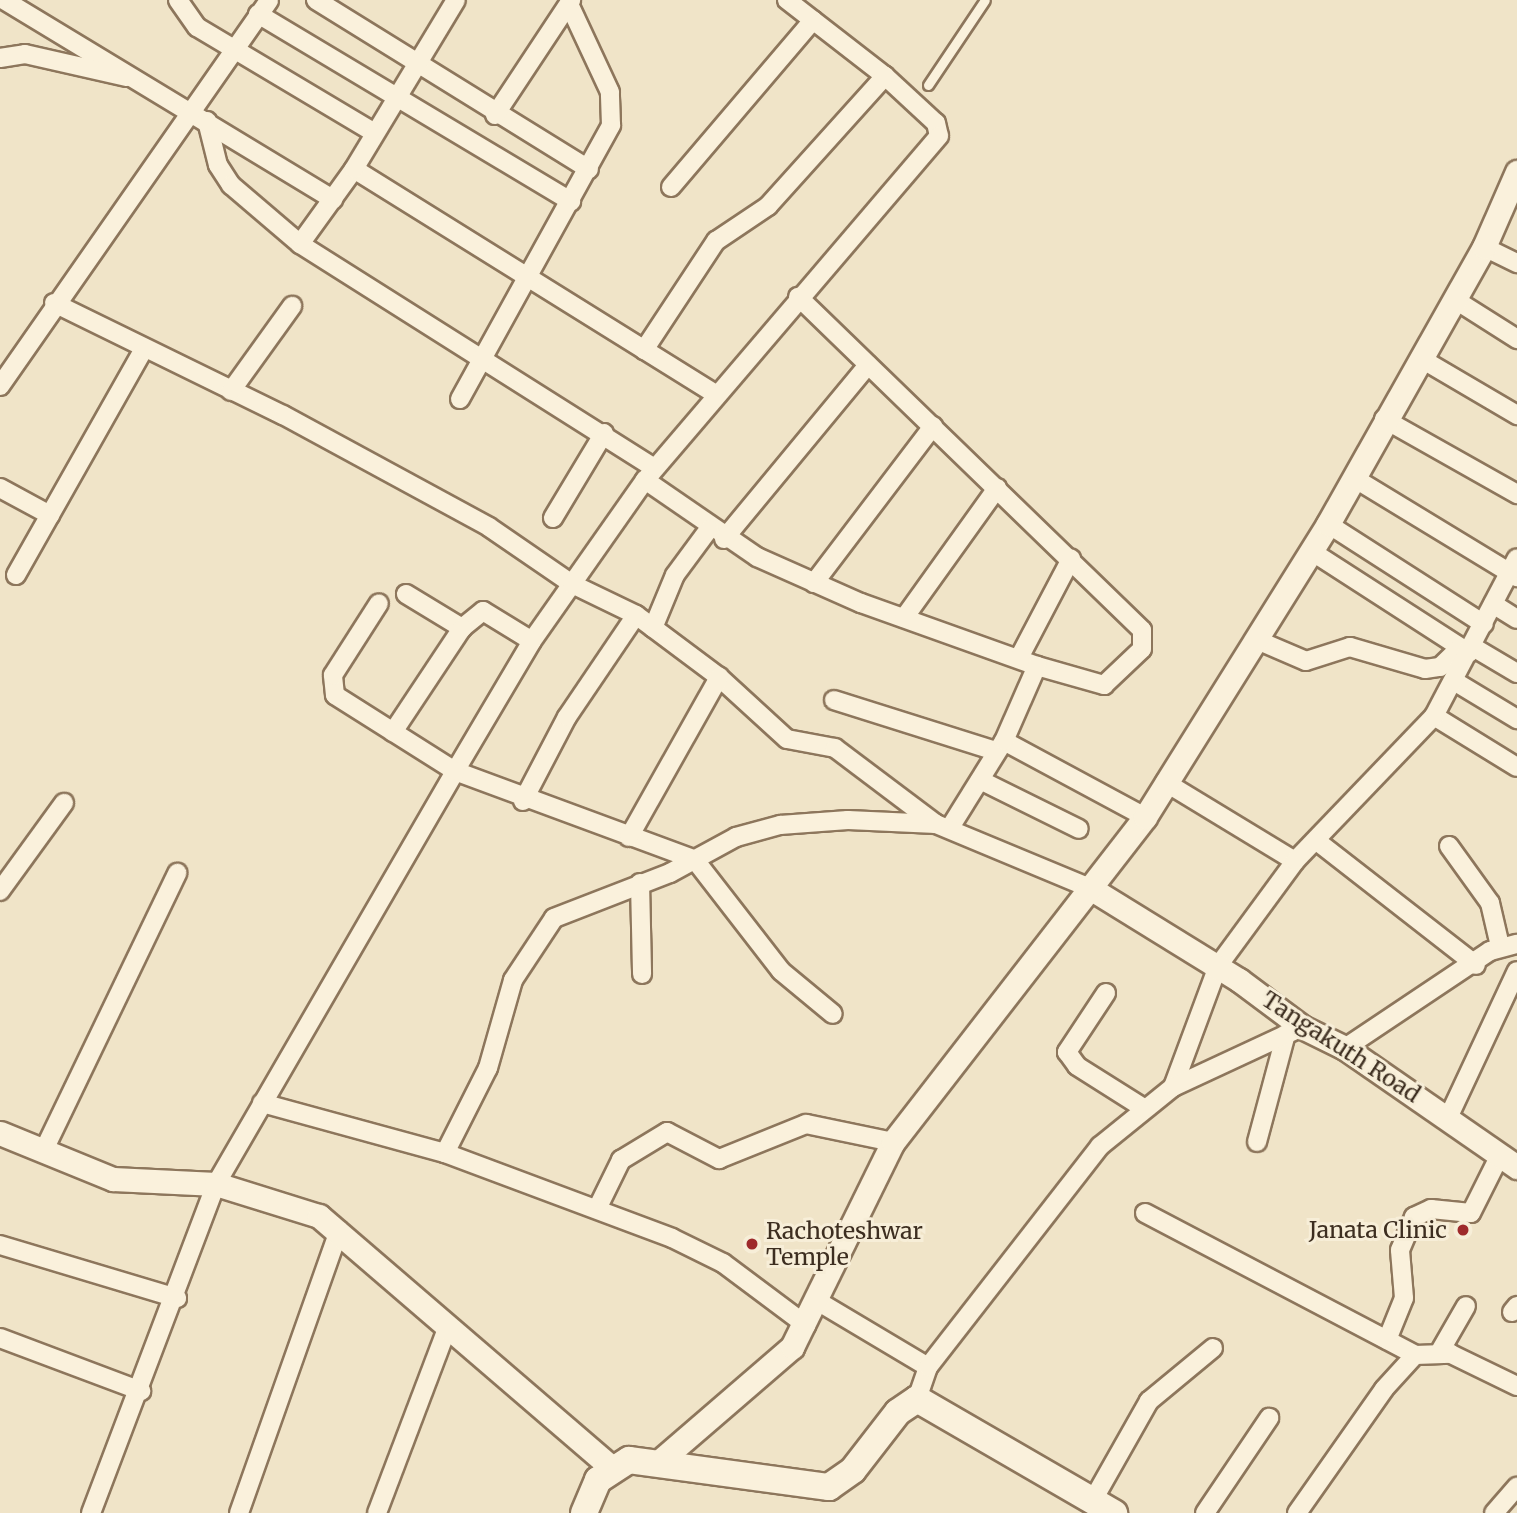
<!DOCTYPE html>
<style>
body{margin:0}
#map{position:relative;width:1517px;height:1513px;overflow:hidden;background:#f0e4c8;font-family:Merriweather,serif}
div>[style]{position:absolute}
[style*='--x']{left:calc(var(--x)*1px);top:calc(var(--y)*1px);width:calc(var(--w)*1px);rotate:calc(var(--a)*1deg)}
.roads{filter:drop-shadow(2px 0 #8d765c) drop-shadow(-2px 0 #8d765c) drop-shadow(0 2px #8d765c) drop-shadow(0 -2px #8d765c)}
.service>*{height:9px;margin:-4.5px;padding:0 4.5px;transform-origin:4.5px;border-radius:4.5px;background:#faf1dc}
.minor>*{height:18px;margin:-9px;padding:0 9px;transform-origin:9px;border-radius:9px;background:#faf1dc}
.tertiary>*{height:23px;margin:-11.5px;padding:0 11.5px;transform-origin:11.5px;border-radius:11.5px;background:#faf1dc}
.secondary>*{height:26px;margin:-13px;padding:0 13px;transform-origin:13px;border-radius:13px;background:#faf1dc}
.dots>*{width:19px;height:19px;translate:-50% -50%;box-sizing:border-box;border:4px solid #f7eed8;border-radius:50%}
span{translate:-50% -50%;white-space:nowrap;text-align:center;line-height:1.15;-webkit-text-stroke:6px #f7eed8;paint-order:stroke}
.street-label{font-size:23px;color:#3d2e20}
.poi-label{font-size:23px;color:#3d2e20}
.right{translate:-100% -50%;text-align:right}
.left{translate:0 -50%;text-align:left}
</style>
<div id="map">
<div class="roads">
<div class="service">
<i style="--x:928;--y:85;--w:102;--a:-56.2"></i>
</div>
<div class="minor">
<i style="--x:4;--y:0;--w:385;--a:31.2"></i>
<i style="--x:178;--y:0;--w:33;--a:55"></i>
<i style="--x:197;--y:27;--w:207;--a:30.8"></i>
<i style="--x:316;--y:0;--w:321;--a:31.8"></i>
<i style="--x:787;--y:0;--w:124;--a:37.8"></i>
<i style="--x:885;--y:76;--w:69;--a:42.7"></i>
<i style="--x:936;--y:123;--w:13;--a:77"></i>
<i style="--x:939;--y:136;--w:453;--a:130.5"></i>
<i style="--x:645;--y:480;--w:197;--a:125.1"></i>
<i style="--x:532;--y:641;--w:151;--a:120.6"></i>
<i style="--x:455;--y:771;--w:256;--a:20.3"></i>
<i style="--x:695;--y:860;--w:140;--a:52.2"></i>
<i style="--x:781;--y:971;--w:67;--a:39.6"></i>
<i style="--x:258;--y:14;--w:365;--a:30.9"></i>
<i style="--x:0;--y:58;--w:25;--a:-9"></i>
<i style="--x:25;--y:54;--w:104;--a:12.8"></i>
<i style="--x:495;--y:115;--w:138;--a:-56.5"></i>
<i style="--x:207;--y:121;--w:45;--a:76"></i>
<i style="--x:218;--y:165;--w:24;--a:57"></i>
<i style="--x:231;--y:185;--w:91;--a:40.5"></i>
<i style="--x:300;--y:244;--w:419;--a:32.3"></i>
<i style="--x:354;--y:169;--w:424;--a:31.9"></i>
<i style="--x:671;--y:187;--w:219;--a:-49.6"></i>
<i style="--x:300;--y:244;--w:92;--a:-54.2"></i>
<i style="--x:354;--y:169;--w:197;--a:-58.9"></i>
<i style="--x:1484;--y:247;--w:37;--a:26"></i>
<i style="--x:1454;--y:299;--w:75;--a:32.4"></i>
<i style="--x:54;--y:303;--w:255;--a:26.1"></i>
<i style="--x:283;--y:415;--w:234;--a:28.5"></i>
<i style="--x:489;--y:527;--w:101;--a:34.5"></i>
<i style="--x:572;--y:584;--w:71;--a:25.8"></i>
<i style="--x:636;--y:615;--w:104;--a:36.8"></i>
<i style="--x:719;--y:677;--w:92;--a:42.4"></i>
<i style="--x:787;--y:739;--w:49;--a:10.6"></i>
<i style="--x:835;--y:748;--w:126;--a:37"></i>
<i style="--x:644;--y:350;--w:131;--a:-56.6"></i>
<i style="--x:716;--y:241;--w:63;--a:-33.9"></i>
<i style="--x:768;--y:206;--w:175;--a:-48"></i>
<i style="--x:1420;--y:358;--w:113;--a:30.4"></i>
<i style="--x:0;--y:386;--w:470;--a:-55.1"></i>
<i style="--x:231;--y:391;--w:105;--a:-54.3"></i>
<i style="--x:460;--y:399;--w:313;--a:-61.1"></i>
<i style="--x:611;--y:125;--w:33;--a:-92"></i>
<i style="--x:610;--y:92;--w:97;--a:-115"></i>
<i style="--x:1384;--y:419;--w:153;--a:29.4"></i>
<i style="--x:1354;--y:478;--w:191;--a:31.3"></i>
<i style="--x:645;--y:480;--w:136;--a:34.5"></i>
<i style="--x:757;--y:557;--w:114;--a:23.9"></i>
<i style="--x:861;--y:603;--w:187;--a:19.7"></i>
<i style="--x:1037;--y:666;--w:70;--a:15.8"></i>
<i style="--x:1104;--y:685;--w:52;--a:-43.5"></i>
<i style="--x:1142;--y:649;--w:19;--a:-90"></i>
<i style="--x:1142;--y:630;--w:479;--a:-135.9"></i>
<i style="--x:0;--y:488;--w:57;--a:28.4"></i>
<i style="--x:553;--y:518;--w:99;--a:-59"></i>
<i style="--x:1328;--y:524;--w:185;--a:32.7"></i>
<i style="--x:724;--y:539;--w:226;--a:-50.4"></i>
<i style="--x:1311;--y:551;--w:188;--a:32.8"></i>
<i style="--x:16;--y:575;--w:256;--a:-60.5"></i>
<i style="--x:814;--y:583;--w:197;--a:-52.8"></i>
<i style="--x:406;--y:594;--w:66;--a:31.3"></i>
<i style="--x:462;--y:628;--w:27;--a:-39"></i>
<i style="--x:483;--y:611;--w:57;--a:31.5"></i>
<i style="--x:1493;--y:604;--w:28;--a:32"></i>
<i style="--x:904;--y:618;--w:160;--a:-54.4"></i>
<i style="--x:653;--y:628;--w:57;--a:-67.5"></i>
<i style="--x:675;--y:575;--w:57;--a:-53.5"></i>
<i style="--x:1257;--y:640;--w:53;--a:23.2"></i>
<i style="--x:1306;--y:661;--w:46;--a:-17.7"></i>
<i style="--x:1350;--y:647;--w:78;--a:16.3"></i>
<i style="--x:1425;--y:669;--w:15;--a:-8"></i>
<i style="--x:1440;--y:667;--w:28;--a:-44"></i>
<i style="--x:1473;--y:647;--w:51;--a:30.6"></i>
<i style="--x:1020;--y:656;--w:110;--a:-62.3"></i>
<i style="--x:1454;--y:681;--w:74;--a:31.1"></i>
<i style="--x:834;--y:700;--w:170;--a:17.5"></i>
<i style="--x:1434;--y:716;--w:97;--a:31.6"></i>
<i style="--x:393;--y:732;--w:125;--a:-56.4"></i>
<i style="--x:1004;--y:741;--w:160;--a:28.3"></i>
<i style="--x:980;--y:780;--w:110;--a:26.3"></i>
<i style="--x:1165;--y:782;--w:152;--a:31.3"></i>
<i style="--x:523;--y:801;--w:95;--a:-62.4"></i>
<i style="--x:567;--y:717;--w:123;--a:-55.9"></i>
<i style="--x:951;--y:826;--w:100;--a:-58.1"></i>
<i style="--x:1004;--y:741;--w:82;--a:-66.3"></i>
<i style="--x:629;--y:837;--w:184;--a:-60.6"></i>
<i style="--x:1318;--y:842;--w:200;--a:37.9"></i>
<i style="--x:1449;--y:846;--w:70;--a:54.3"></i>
<i style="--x:1490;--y:903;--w:44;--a:76.9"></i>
<i style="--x:640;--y:883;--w:91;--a:88.7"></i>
<i style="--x:0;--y:891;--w:109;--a:-54"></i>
<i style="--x:1106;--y:993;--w:71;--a:123.5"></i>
<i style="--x:1067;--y:1052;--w:17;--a:54"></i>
<i style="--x:1077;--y:1066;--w:77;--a:32.2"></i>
<i style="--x:1345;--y:1048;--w:174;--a:-33.8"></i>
<i style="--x:1490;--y:951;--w:28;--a:-15"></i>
<i style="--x:1173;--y:1087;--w:129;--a:-69.6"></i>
<i style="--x:1218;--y:966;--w:130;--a:-53.7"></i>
<i style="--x:1295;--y:861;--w:201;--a:-46.2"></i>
<i style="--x:1434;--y:716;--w:178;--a:-62.3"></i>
<i style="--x:262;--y:1103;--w:190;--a:15.3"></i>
<i style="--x:445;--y:1153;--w:242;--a:20.5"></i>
<i style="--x:672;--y:1238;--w:57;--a:26.1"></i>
<i style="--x:723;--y:1263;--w:104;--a:36.8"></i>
<i style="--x:1448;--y:1118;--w:162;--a:-64.9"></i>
<i style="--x:1257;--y:1142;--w:112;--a:-75"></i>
<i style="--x:43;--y:1152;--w:310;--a:-64.3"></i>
<i style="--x:445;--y:1153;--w:95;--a:-63.2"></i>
<i style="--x:488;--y:1068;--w:91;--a:-74.1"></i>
<i style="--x:513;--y:980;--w:74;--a:-56.5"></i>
<i style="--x:554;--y:918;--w:124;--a:-21.2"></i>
<i style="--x:670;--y:873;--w:75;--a:-28.6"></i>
<i style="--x:736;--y:837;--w:46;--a:-15.3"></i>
<i style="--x:780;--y:825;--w:68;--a:-4.2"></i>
<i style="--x:848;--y:820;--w:88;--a:2.6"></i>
<i style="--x:936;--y:824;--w:167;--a:22.6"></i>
<i style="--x:597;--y:1209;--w:55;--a:-63.9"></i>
<i style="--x:621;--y:1160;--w:54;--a:-31.3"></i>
<i style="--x:667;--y:1132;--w:59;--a:27.4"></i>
<i style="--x:719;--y:1159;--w:94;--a:-21.9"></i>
<i style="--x:806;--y:1124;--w:89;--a:11.7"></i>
<i style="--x:1145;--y:1213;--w:305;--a:27.7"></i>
<i style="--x:1415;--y:1355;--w:36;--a:-2"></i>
<i style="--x:1451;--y:1354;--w:73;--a:25.9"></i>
<i style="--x:0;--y:1245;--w:185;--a:16.7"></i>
<i style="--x:819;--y:1302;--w:127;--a:30.8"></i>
<i style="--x:1512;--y:1312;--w:8;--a:-50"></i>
<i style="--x:0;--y:1338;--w:151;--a:20.6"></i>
<i style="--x:1387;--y:1340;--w:45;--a:-68"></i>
<i style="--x:1404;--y:1298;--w:48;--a:-94.8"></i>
<i style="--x:1400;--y:1250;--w:36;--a:-67"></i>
<i style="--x:1414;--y:1217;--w:19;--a:-25"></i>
<i style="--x:1431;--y:1209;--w:40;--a:5.7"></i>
<i style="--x:1471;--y:1213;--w:65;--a:-63.4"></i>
<i style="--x:1439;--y:1353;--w:54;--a:-60.1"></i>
<i style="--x:917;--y:1399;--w:34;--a:-71"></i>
<i style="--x:928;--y:1367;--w:280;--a:-52.1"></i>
<i style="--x:1100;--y:1146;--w:94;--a:-38.9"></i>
<i style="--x:1173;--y:1087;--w:142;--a:-24.9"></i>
<i style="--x:1093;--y:1500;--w:114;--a:-60.5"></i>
<i style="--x:1149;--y:1401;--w:83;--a:-39.6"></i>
<i style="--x:91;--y:1513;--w:352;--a:-69.2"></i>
<i style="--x:216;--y:1184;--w:477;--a:-59.9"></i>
<i style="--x:455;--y:771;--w:142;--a:-147.7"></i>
<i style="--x:335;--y:695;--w:20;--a:-96"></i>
<i style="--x:333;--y:675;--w:85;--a:-57.4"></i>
<i style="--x:239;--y:1513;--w:300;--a:-70.5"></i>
<i style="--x:377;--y:1513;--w:200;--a:-69.2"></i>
<i style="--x:1205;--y:1513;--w:115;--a:-56"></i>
<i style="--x:1297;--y:1513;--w:151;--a:-54.9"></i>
<i style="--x:1384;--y:1389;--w:46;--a:-47.6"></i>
<i style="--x:1494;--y:1513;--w:35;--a:-49"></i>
</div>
<div class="tertiary">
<i style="--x:1090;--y:888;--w:175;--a:31.7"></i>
<i style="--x:1239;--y:980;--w:79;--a:36.7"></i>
<i style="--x:1302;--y:1027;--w:48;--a:26"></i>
<i style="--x:1345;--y:1048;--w:209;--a:34.7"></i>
<i style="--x:0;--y:1133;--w:122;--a:22.2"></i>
<i style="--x:113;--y:1179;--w:103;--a:2.8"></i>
<i style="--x:216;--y:1184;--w:108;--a:17.3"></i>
<i style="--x:319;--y:1216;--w:385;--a:40.7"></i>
<i style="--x:661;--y:1460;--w:173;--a:-40.8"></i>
<i style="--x:792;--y:1347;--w:229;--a:-63.8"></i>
<i style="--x:893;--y:1142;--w:411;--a:-52.2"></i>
<i style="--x:1145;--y:817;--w:345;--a:-58"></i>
<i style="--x:1328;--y:524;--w:318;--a:-60.6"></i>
<i style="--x:1484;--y:247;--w:82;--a:-66.3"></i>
</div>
<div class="secondary">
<i style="--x:584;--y:1513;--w:36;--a:-67"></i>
<i style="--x:598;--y:1480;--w:37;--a:-33"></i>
<i style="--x:629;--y:1460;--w:202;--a:7.7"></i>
<i style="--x:829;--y:1487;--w:29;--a:-35"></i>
<i style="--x:853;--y:1470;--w:73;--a:-52.2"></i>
<i style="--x:898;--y:1412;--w:23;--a:-34"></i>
<i style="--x:917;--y:1399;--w:228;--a:30.1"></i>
</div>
</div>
<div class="dots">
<i style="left:1463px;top:1230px;background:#9e2a2b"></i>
<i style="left:752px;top:1244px;background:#9e2a2b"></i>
</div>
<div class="street-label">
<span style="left:1341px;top:1047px;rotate:33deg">Tangakuth Road</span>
</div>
<div class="poi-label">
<span class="right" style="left:1447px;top:1230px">Janata Clinic</span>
<span class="left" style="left:766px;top:1244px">Rachoteshwar<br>Temple</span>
</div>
</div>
